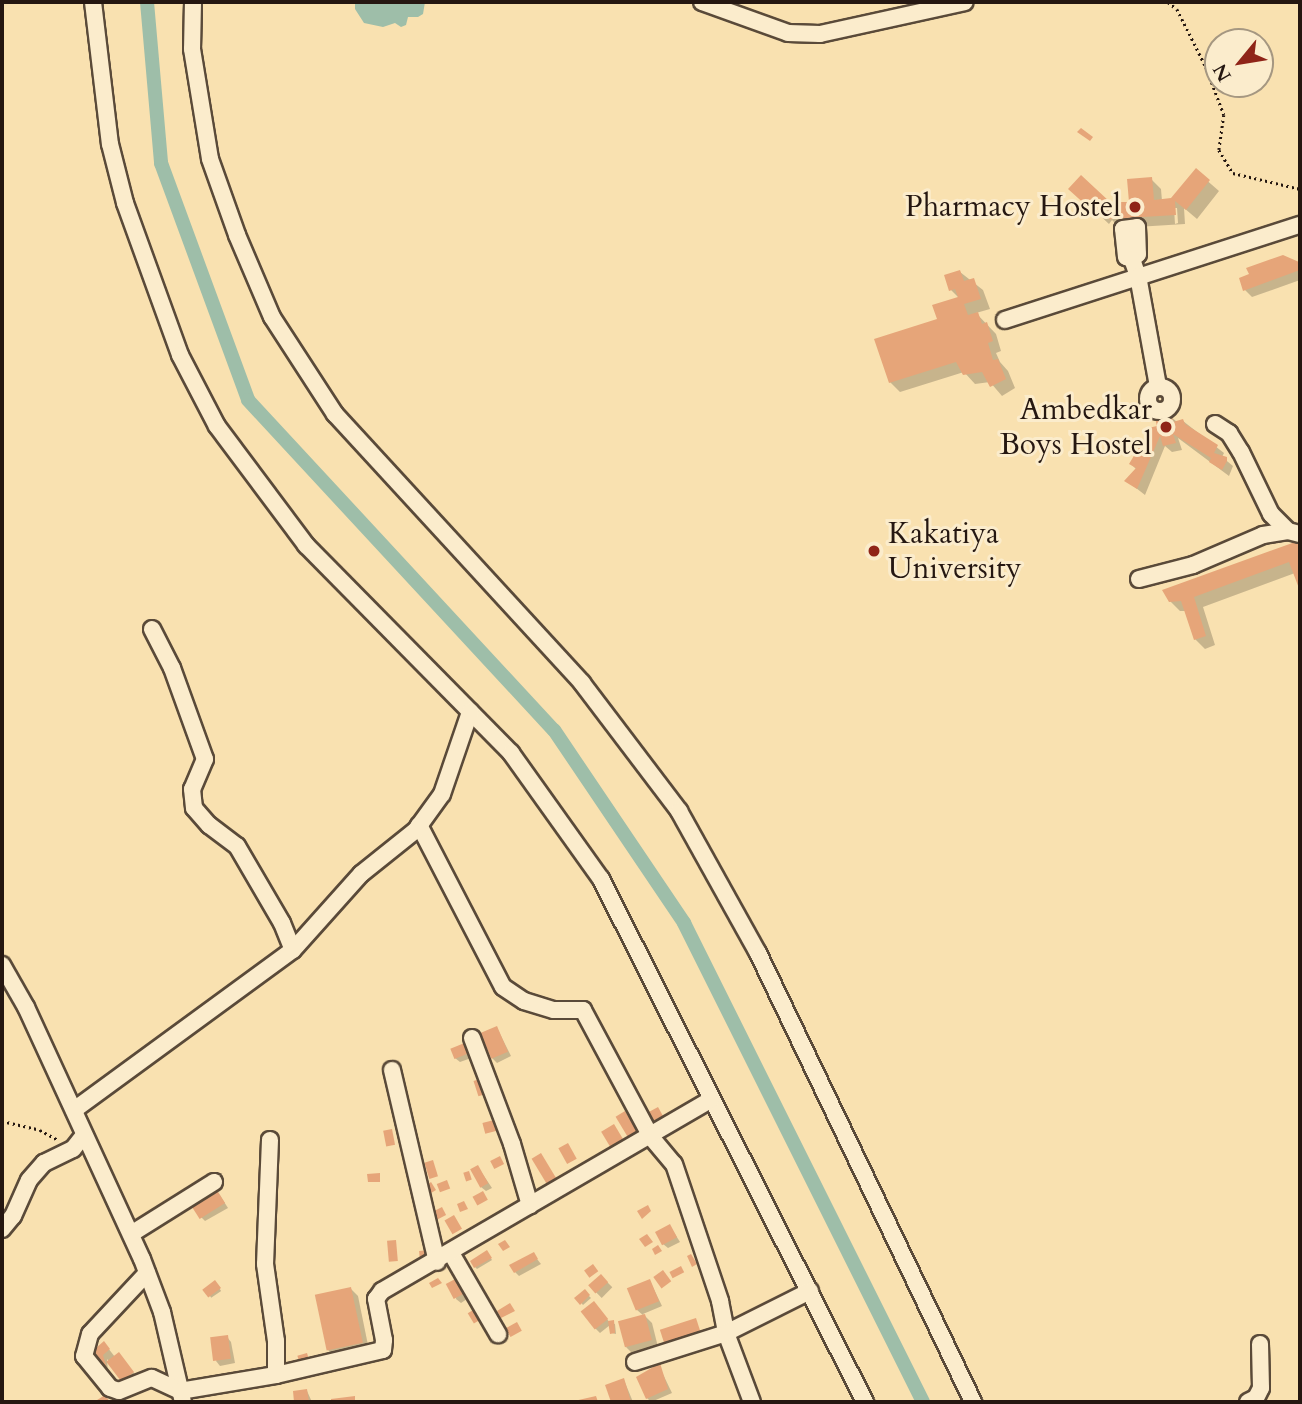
<!DOCTYPE html>
<style>
body{margin:0}
#map{position:relative;width:1302px;height:1404px;overflow:hidden;background:#f9e1b0;font-family:Cardo,serif}
div>[style]{position:absolute}
[style*='--x']{left:calc(var(--x)*1px);top:calc(var(--y)*1px);width:calc(var(--w)*1px);rotate:calc(var(--a)*1deg)}
.water>*{inset:0;background:#9ebea9}
.shadow>*{inset:0;background:#0003;transform-origin:0 0}
.canal>*{height:14px;margin:-7px;padding:0 7px;transform-origin:7px;border-radius:7px;background:#9ebea9}
.building>*{inset:0;background:#e6a579;transform-origin:0 0}
.path>*{height:2.5px;margin-top:-1.25px;transform-origin:0;background:repeating-linear-gradient(90deg,#251711 0 2px,transparent 0 5.5px)}
.roads{filter:drop-shadow(2px 0 #5a4a39) drop-shadow(-2px 0 #5a4a39) drop-shadow(0 2px #5a4a39) drop-shadow(0 -2px #5a4a39)}
.minor>*{height:16px;margin:-8px;padding:0 8px;transform-origin:8px;border-radius:8px;background:#fbeccc}
.minor>.ring{margin:-8px;padding:0;box-sizing:content-box;background:none;border:16px solid #fbeccc;border-radius:50%}
.dots>*{width:19px;height:19px;translate:-50% -50%;box-sizing:border-box;border:4px solid #fbeccc;border-radius:50%}
span{translate:-50% -50%;white-space:nowrap;text-align:center;line-height:1.15;-webkit-text-stroke:6px #fbeccc;paint-order:stroke}
.poi-label{font-size:30px;color:#251711}
.right{translate:-100% -50%;text-align:right}
.left{translate:0 -50%;text-align:left}
.frame{position:absolute;inset:0;border:4px solid #251711;pointer-events:none}
.north{position:absolute;left:1204px;top:28px;width:70px;height:70px;box-sizing:border-box;background:#fbeccc;border:2px solid #a59781;border-radius:50%;rotate:240deg;font-size:19px;font-weight:700;line-height:28px;text-align:center;color:#251711}
.north::after{content:'';display:block;margin:auto;width:24px;height:32px;background:#8f2418;clip-path:polygon(50% 0,100% 100%,50% 72%,0 100%)}
</style>
<div id="map">
<div class="water">
<i style="clip-path:polygon(355px 2px,425px 2px,423px 14px,418px 17px,408px 17px,406px 25px,401px 27px,395px 23px,383px 27px,364px 23px,355px 9px)"></i>
</div>
<div class="shadow">
<i style="clip-path:polygon(evenodd,1196px 171px,1219px 191px,1197px 219px,1184px 208px,1185px 224px,1120px 228px,1112px 220px,1109px 224px,1081px 198px,1110px 204px,1131px 204px,1151px 179px,1161px 189px,1162px 201px,1172px 200px,1196px 171px,1174px 208px,1177px 208px,1178px 223px,1175px 224px,1174px 208px)"></i>
<i style="clip-path:polygon(1298px 264px,1300px 280px,1252px 297px,1245px 290px,1251px 275px)"></i>
<i style="clip-path:polygon(960px 272px,983px 290px,990px 309px,976px 313px,996px 334px,1001px 351px,996px 353px,1000px 362px,1008px 371px,1015px 388px,1002px 396px,990px 382px,975px 384px,964px 372px,900px 392px,890px 382px,959px 298px,951px 290px)"></i>
<i style="clip-path:polygon(1170px 416px,1177px 422px,1183px 421px,1224px 453px,1222px 457px,1233px 466px,1229px 476px,1178px 438px,1182px 450px,1172px 452px,1165px 446px,1145px 495px,1127px 481px,1137px 470px,1131px 464px)"></i>
<i style="clip-path:polygon(1298px 543px,1300px 587px,1295px 573px,1203px 607px,1215px 645px,1205px 649px,1195px 639px,1186px 611px,1180px 611px,1170px 601px)"></i>
<i style="clip-path:polygon(497px 1028px,511px 1056px,497px 1063px,492px 1058px)"></i>
<i style="clip-path:polygon(466px 1044px,474px 1057px,460px 1062px,455px 1058px)"></i>
<i style="clip-path:polygon(478px 1167px,492px 1188px,486px 1191px,481px 1187px)"></i>
<i style="clip-path:polygon(219px 1194px,228px 1208px,205px 1221px,201px 1217px)"></i>
<i style="clip-path:polygon(670px 1226px,680px 1242px,668px 1248px,663px 1244px)"></i>
<i style="clip-path:polygon(488px 1254px,492px 1260px,477px 1269px,475px 1267px)"></i>
<i style="clip-path:polygon(533px 1254px,541px 1264px,519px 1276px,515px 1272px)"></i>
<i style="left:601px;top:1276px;width:16px;height:15px;rotate:45deg"></i>
<i style="clip-path:polygon(458px 1280px,470px 1297px,461px 1303px,456px 1299px)"></i>
<i style="clip-path:polygon(650px 1281px,662px 1306px,643px 1314px,652px 1323px,658px 1347px,633px 1354px,626px 1347px,644px 1316px,637px 1310px)"></i>
<i style="left:215px;top:1282px;width:11px;height:12px;rotate:56deg"></i>
<i style="clip-path:polygon(351px 1289px,358px 1296px,369px 1350px,335px 1357px,328px 1350px)"></i>
<i style="clip-path:polygon(585px 1292px,591px 1298px,583px 1305px,577px 1298px)"></i>
<i style="clip-path:polygon(598px 1307px,610px 1323px,615px 1324px,616px 1334px,612px 1333px,610px 1325px,600px 1333px,595px 1328px)"></i>
<i style="clip-path:polygon(227px 1337px,231px 1342px,235px 1363px,220px 1366px,216px 1361px)"></i>
<i style="clip-path:polygon(108px 1348px,115px 1357px,123px 1359px,137px 1377px,126px 1385px,107px 1359px,108px 1374px,91px 1354px)"></i>
<i style="clip-path:polygon(659px 1366px,672px 1393px,651px 1402px,647px 1398px)"></i>
<i style="clip-path:polygon(624px 1380px,633px 1402px,612px 1402px,607px 1386px)"></i>
<i style="clip-path:polygon(307px 1391px,312px 1402px,296px 1402px,295px 1392px)"></i>
</div>
<div class="canal">
<i style="--x:147;--y:2;--w:162;--a:85"></i>
<i style="--x:161;--y:163;--w:252;--a:69.8"></i>
<i style="--x:248;--y:400;--w:450;--a:47.2"></i>
<i style="--x:554;--y:730;--w:233;--a:56"></i>
<i style="--x:684;--y:923;--w:535;--a:63.48"></i>
</div>
<div class="building">
<i style="clip-path:polygon(1081px 128px,1093px 137px,1090px 141px,1077px 132px)"></i>
<i style="clip-path:polygon(1196px 168px,1210px 180px,1186px 210px,1175px 201px,1176px 215px,1109px 219px,1108px 205px,1098px 216px,1068px 189px,1081px 175px,1110px 202px,1129px 202px,1127px 179px,1152px 177px,1154px 200px,1171px 198px)"></i>
<i style="clip-path:polygon(1283px 255px,1299px 262px,1300px 270px,1243px 291px,1239px 278px,1249px 274px,1246px 268px)"></i>
<i style="clip-path:polygon(960px 270px,964px 281px,974px 278px,981px 299px,964px 304px,968px 315px,978px 312px,982px 324px,987px 322px,993px 341px,988px 343px,993px 360px,998px 359px,1006px 379px,990px 387px,982px 372px,963px 375px,956px 362px,889px 383px,874px 339px,937px 319px,932px 305px,958px 297px,955px 289px,949px 291px,944px 275px)"></i>
<i style="clip-path:polygon(1171px 414px,1173px 422px,1183px 419px,1185px 424px,1218px 445px,1214px 453px,1227px 457px,1227px 461px,1222px 470px,1209px 462px,1211px 458px,1173px 434px,1176px 443px,1163px 446px,1160px 436px,1137px 489px,1124px 481px,1136px 468px,1129px 464px,1147px 434px,1150px 436px,1148px 428px,1157px 426px,1155px 418px)"></i>
<i style="clip-path:polygon(1298px 541px,1300px 591px,1289px 562px,1194px 597px,1206px 636px,1194px 640px,1181px 601px,1169px 602px,1162px 590px)"></i>
<i style="left:497px;top:1026px;width:28px;height:18px;rotate:67deg"></i>
<i style="left:467px;top:1042px;width:11px;height:18px;rotate:68deg"></i>
<i style="left:483px;top:1078px;width:16px;height:10px;rotate:72deg"></i>
<i style="left:658px;top:1107px;width:10px;height:11px;rotate:61deg"></i>
<i style="left:625px;top:1111px;width:26px;height:11px;rotate:59deg"></i>
<i style="left:494px;top:1120px;width:11px;height:12px;rotate:75deg"></i>
<i style="left:614px;top:1124px;width:21px;height:15px;rotate:59deg"></i>
<i style="left:392px;top:1129px;width:16px;height:9px;rotate:79deg"></i>
<i style="left:568px;top:1143px;width:18px;height:11px;rotate:61deg"></i>
<i style="left:541px;top:1153px;width:29px;height:11px;rotate:59deg"></i>
<i style="left:500px;top:1156px;width:9px;height:11px;rotate:63deg"></i>
<i style="left:433px;top:1160px;width:17px;height:9px;rotate:73deg"></i>
<i style="left:478px;top:1165px;width:21px;height:9px;rotate:61deg"></i>
<i style="left:469px;top:1171px;width:9px;height:6px;rotate:72deg"></i>
<i style="clip-path:polygon(380px 1173px,380px 1182px,368px 1182px,367px 1174px)"></i>
<i style="left:447px;top:1180px;width:9px;height:11px;rotate:69deg"></i>
<i style="clip-path:polygon(431px 1182px,436px 1190px,431px 1193px,427px 1185px)"></i>
<i style="left:215px;top:1187px;width:19px;height:30px;rotate:58deg"></i>
<i style="left:483px;top:1191px;width:10px;height:12px;rotate:61deg"></i>
<i style="clip-path:polygon(464px 1201px,468px 1209px,460px 1212px,457px 1204px)"></i>
<i style="clip-path:polygon(648px 1205px,651px 1211px,642px 1219px,637px 1211px)"></i>
<i style="left:442px;top:1207px;width:9px;height:12px;rotate:63deg"></i>
<i style="left:454px;top:1215px;width:16px;height:11px;rotate:60deg"></i>
<i style="left:670px;top:1224px;width:15px;height:17px;rotate:62deg"></i>
<i style="clip-path:polygon(647px 1234px,653px 1242px,645px 1247px,639px 1239px)"></i>
<i style="left:396px;top:1240px;width:21px;height:9px;rotate:85deg"></i>
<i style="clip-path:polygon(505px 1240px,510px 1247px,503px 1251px,498px 1244px)"></i>
<i style="clip-path:polygon(658px 1245px,662px 1251px,655px 1255px,652px 1249px)"></i>
<i style="left:429px;top:1250px;width:10px;height:10px;rotate:84deg"></i>
<i style="clip-path:polygon(487px 1250px,492px 1258px,474px 1268px,470px 1261px)"></i>
<i style="clip-path:polygon(534px 1252px,538px 1259px,514px 1273px,509px 1265px)"></i>
<i style="clip-path:polygon(691px 1254px,697px 1264px,692px 1267px,687px 1256px)"></i>
<i style="left:593px;top:1264px;width:9px;height:11px;rotate:54deg"></i>
<i style="left:681px;top:1266px;width:7px;height:13px;rotate:63deg"></i>
<i style="left:663px;top:1270px;width:14px;height:12px;rotate:54deg"></i>
<i style="left:601px;top:1274px;width:11px;height:17px;rotate:49deg"></i>
<i style="left:459px;top:1277px;width:17px;height:15px;rotate:62deg"></i>
<i style="clip-path:polygon(438px 1278px,442px 1283px,432px 1288px,429px 1283px)"></i>
<i style="left:650px;top:1279px;width:24px;height:25px;rotate:68deg"></i>
<i style="left:215px;top:1280px;width:10px;height:16px;rotate:53deg"></i>
<i style="left:351px;top:1287px;width:57px;height:37px;rotate:78deg"></i>
<i style="clip-path:polygon(585px 1289px,590px 1295px,580px 1305px,574px 1298px)"></i>
<i style="left:594px;top:1301px;width:23px;height:17px;rotate:52deg"></i>
<i style="clip-path:polygon(510px 1303px,515px 1311px,501px 1318px,497px 1311px)"></i>
<i style="left:478px;top:1307px;width:12px;height:12px;rotate:59deg"></i>
<i style="left:645px;top:1314px;width:27px;height:28px;rotate:75deg"></i>
<i style="left:696px;top:1318px;width:16px;height:38px;rotate:72deg"></i>
<i style="clip-path:polygon(614px 1320px,615px 1333px,610px 1334px,608px 1321px)"></i>
<i style="left:517px;top:1322px;width:10px;height:13px;rotate:61deg"></i>
<i style="left:228px;top:1335px;width:24px;height:18px;rotate:83deg"></i>
<i style="clip-path:polygon(104px 1341px,110px 1349px,103px 1355px,107px 1369px,102px 1370px,89px 1354px)"></i>
<i style="left:119px;top:1352px;width:25px;height:16px;rotate:53deg"></i>
<i style="left:307px;top:1353px;width:7px;height:10px;rotate:74deg"></i>
<i style="clip-path:polygon(660px 1363px,668px 1389px,646px 1399px,636px 1377px)"></i>
<i style="clip-path:polygon(624px 1378px,631px 1402px,611px 1402px,605px 1385px)"></i>
<i style="clip-path:polygon(307px 1389px,309px 1402px,294px 1402px,293px 1391px)"></i>
<i style="clip-path:polygon(105px 1395px,110px 1402px,94px 1402px)"></i>
<i style="clip-path:polygon(355px 1396px,355px 1402px,331px 1402px,331px 1399px)"></i>
<i style="clip-path:polygon(596px 1396px,598px 1402px,574px 1402px,574px 1401px)"></i>
</div>
<div class="path">
<i style="--x:1168;--y:2;--w:11;--a:38"></i>
<i style="--x:1177;--y:9;--w:65;--a:63.4"></i>
<i style="--x:1206;--y:67;--w:51;--a:69.4"></i>
<i style="--x:1224;--y:115;--w:35;--a:98"></i>
<i style="--x:1219;--y:150;--w:27;--a:59"></i>
<i style="--x:1233;--y:173;--w:69;--a:13.4"></i>
<i style="--x:2;--y:1121;--w:39;--a:13"></i>
<i style="--x:40;--y:1130;--w:21;--a:29"></i>
</div>
<div class="roads">
<div class="minor">
<i style="--x:93;--y:2;--w:143;--a:83.2"></i>
<i style="--x:110;--y:144;--w:61;--a:75.7"></i>
<i style="--x:125;--y:203;--w:162;--a:70.1"></i>
<i style="--x:180;--y:355;--w:80;--a:62.5"></i>
<i style="--x:217;--y:426;--w:149;--a:53.2"></i>
<i style="--x:306;--y:545;--w:292;--a:45.4"></i>
<i style="--x:511;--y:753;--w:155;--a:54.5"></i>
<i style="--x:601;--y:879;--w:586;--a:63.22"></i>
<i style="--x:193;--y:2;--w:47;--a:91.2"></i>
<i style="--x:192;--y:49;--w:111;--a:80.7"></i>
<i style="--x:210;--y:159;--w:81;--a:70.4"></i>
<i style="--x:237;--y:235;--w:89;--a:66.9"></i>
<i style="--x:272;--y:317;--w:116;--a:57"></i>
<i style="--x:335;--y:414;--w:365;--a:47.4"></i>
<i style="--x:582;--y:683;--w:161;--a:52.8"></i>
<i style="--x:679;--y:811;--w:162;--a:60.9"></i>
<i style="--x:758;--y:953;--w:498;--a:64.4"></i>
<i style="--x:702;--y:2;--w:91;--a:19.8"></i>
<i style="--x:788;--y:33;--w:32;--a:2"></i>
<i style="--x:820;--y:34;--w:148;--a:-12.4"></i>
<i style="--x:1132;--y:259;--w:6;--a:-162"></i>
<i style="--x:1126;--y:257;--w:28;--a:-96"></i>
<i style="--x:1123;--y:229;--w:14;--a:-8"></i>
<i style="--x:1137;--y:227;--w:27;--a:88"></i>
<i style="--x:1138;--y:254;--w:8;--a:140"></i>
<i style="--x:1132;--y:259;--w:18;--a:71"></i>
<i style="--x:1138;--y:276;--w:112;--a:79.7"></i>
<i style="--x:1005;--y:320;--w:310;--a:-17.9"></i>
<i class="ring" style="left:1148px;top:387px;width:8px;height:8px"></i>
<i style="--x:1215;--y:424;--w:17;--a:33"></i>
<i style="--x:1229;--y:433;--w:22;--a:58"></i>
<i style="--x:1241;--y:452;--w:69;--a:64.2"></i>
<i style="--x:1271;--y:514;--w:24;--a:45"></i>
<i style="--x:1288;--y:531;--w:12;--a:14"></i>
<i style="--x:1139;--y:579;--w:56;--a:-14.5"></i>
<i style="--x:1193;--y:565;--w:76;--a:-23.2"></i>
<i style="--x:1263;--y:535;--w:25;--a:-9"></i>
<i style="--x:152;--y:629;--w:44;--a:62.9"></i>
<i style="--x:172;--y:668;--w:97;--a:70.1"></i>
<i style="--x:205;--y:759;--w:33;--a:113"></i>
<i style="--x:192;--y:789;--w:19;--a:84"></i>
<i style="--x:194;--y:808;--w:23;--a:49"></i>
<i style="--x:209;--y:825;--w:35;--a:37"></i>
<i style="--x:237;--y:846;--w:89;--a:59.7"></i>
<i style="--x:282;--y:923;--w:29;--a:68"></i>
<i style="--x:419;--y:825;--w:182;--a:62.6"></i>
<i style="--x:503;--y:987;--w:25;--a:34"></i>
<i style="--x:524;--y:1001;--w:31;--a:17"></i>
<i style="--x:554;--y:1010;--w:29;--a:0"></i>
<i style="--x:583;--y:1010;--w:144;--a:61.8"></i>
<i style="--x:651;--y:1137;--w:35;--a:50"></i>
<i style="--x:674;--y:1164;--w:145;--a:71.4"></i>
<i style="--x:720;--y:1301;--w:33;--a:79"></i>
<i style="--x:726;--y:1333;--w:74;--a:69.4"></i>
<i style="--x:2;--y:965;--w:48;--a:60.3"></i>
<i style="--x:26;--y:1007;--w:277;--a:65.3"></i>
<i style="--x:142;--y:1259;--w:57;--a:69.3"></i>
<i style="--x:162;--y:1312;--w:92;--a:76.9"></i>
<i style="--x:472;--y:1038;--w:113;--a:69.3"></i>
<i style="--x:512;--y:1144;--w:64;--a:73.6"></i>
<i style="--x:392;--y:1070;--w:197;--a:76.8"></i>
<i style="--x:74;--y:1110;--w:271;--a:-36.2"></i>
<i style="--x:293;--y:950;--w:102;--a:-48.2"></i>
<i style="--x:361;--y:874;--w:70;--a:-38.7"></i>
<i style="--x:416;--y:830;--w:44;--a:-54.2"></i>
<i style="--x:442;--y:794;--w:87;--a:-71.1"></i>
<i style="--x:270;--y:1140;--w:124;--a:92.3"></i>
<i style="--x:265;--y:1264;--w:78;--a:81.9"></i>
<i style="--x:276;--y:1341;--w:34;--a:90"></i>
<i style="--x:2;--y:1229;--w:17;--a:-50"></i>
<i style="--x:13;--y:1216;--w:39;--a:-66"></i>
<i style="--x:29;--y:1180;--w:23;--a:-49"></i>
<i style="--x:44;--y:1163;--w:32;--a:-26"></i>
<i style="--x:73;--y:1149;--w:16;--a:-52"></i>
<i style="--x:131;--y:1234;--w:98;--a:-32.1"></i>
<i style="--x:451;--y:1253;--w:94;--a:59.9"></i>
<i style="--x:147;--y:1273;--w:83;--a:133.1"></i>
<i style="--x:90;--y:1334;--w:23;--a:105"></i>
<i style="--x:84;--y:1356;--w:41;--a:50.9"></i>
<i style="--x:110;--y:1388;--w:9;--a:18"></i>
<i style="--x:119;--y:1391;--w:35;--a:-22"></i>
<i style="--x:152;--y:1378;--w:31;--a:25"></i>
<i style="--x:180;--y:1391;--w:97;--a:-9.5"></i>
<i style="--x:276;--y:1375;--w:110;--a:-13.2"></i>
<i style="--x:383;--y:1350;--w:10;--a:-84"></i>
<i style="--x:384;--y:1340;--w:42;--a:-101"></i>
<i style="--x:376;--y:1299;--w:10;--a:-53"></i>
<i style="--x:382;--y:1291;--w:380;--a:-30.2"></i>
<i style="--x:635;--y:1362;--w:96;--a:-17.7"></i>
<i style="--x:726;--y:1333;--w:94;--a:-26.6"></i>
<i style="--x:1248;--y:1402;--w:9;--a:-27"></i>
<i style="--x:1256;--y:1398;--w:11;--a:-63"></i>
<i style="--x:1261;--y:1388;--w:44;--a:-91.3"></i>
</div>
</div>
<div class="dots">
<i style="left:1135px;top:207px;background:#8f2418"></i>
<i style="left:1166px;top:427px;background:#8f2418"></i>
<i style="left:874px;top:551px;background:#8f2418"></i>
</div>
<div class="poi-label">
<span class="right" style="left:1121px;top:207px">Pharmacy Hostel</span>
<span class="right" style="left:1152px;top:427px">Ambedkar<br>Boys Hostel</span>
<span class="left" style="left:888px;top:551px">Kakatiya<br>University</span>
</div>
<div class="frame"></div>
<div class="north">N</div>
</div>
